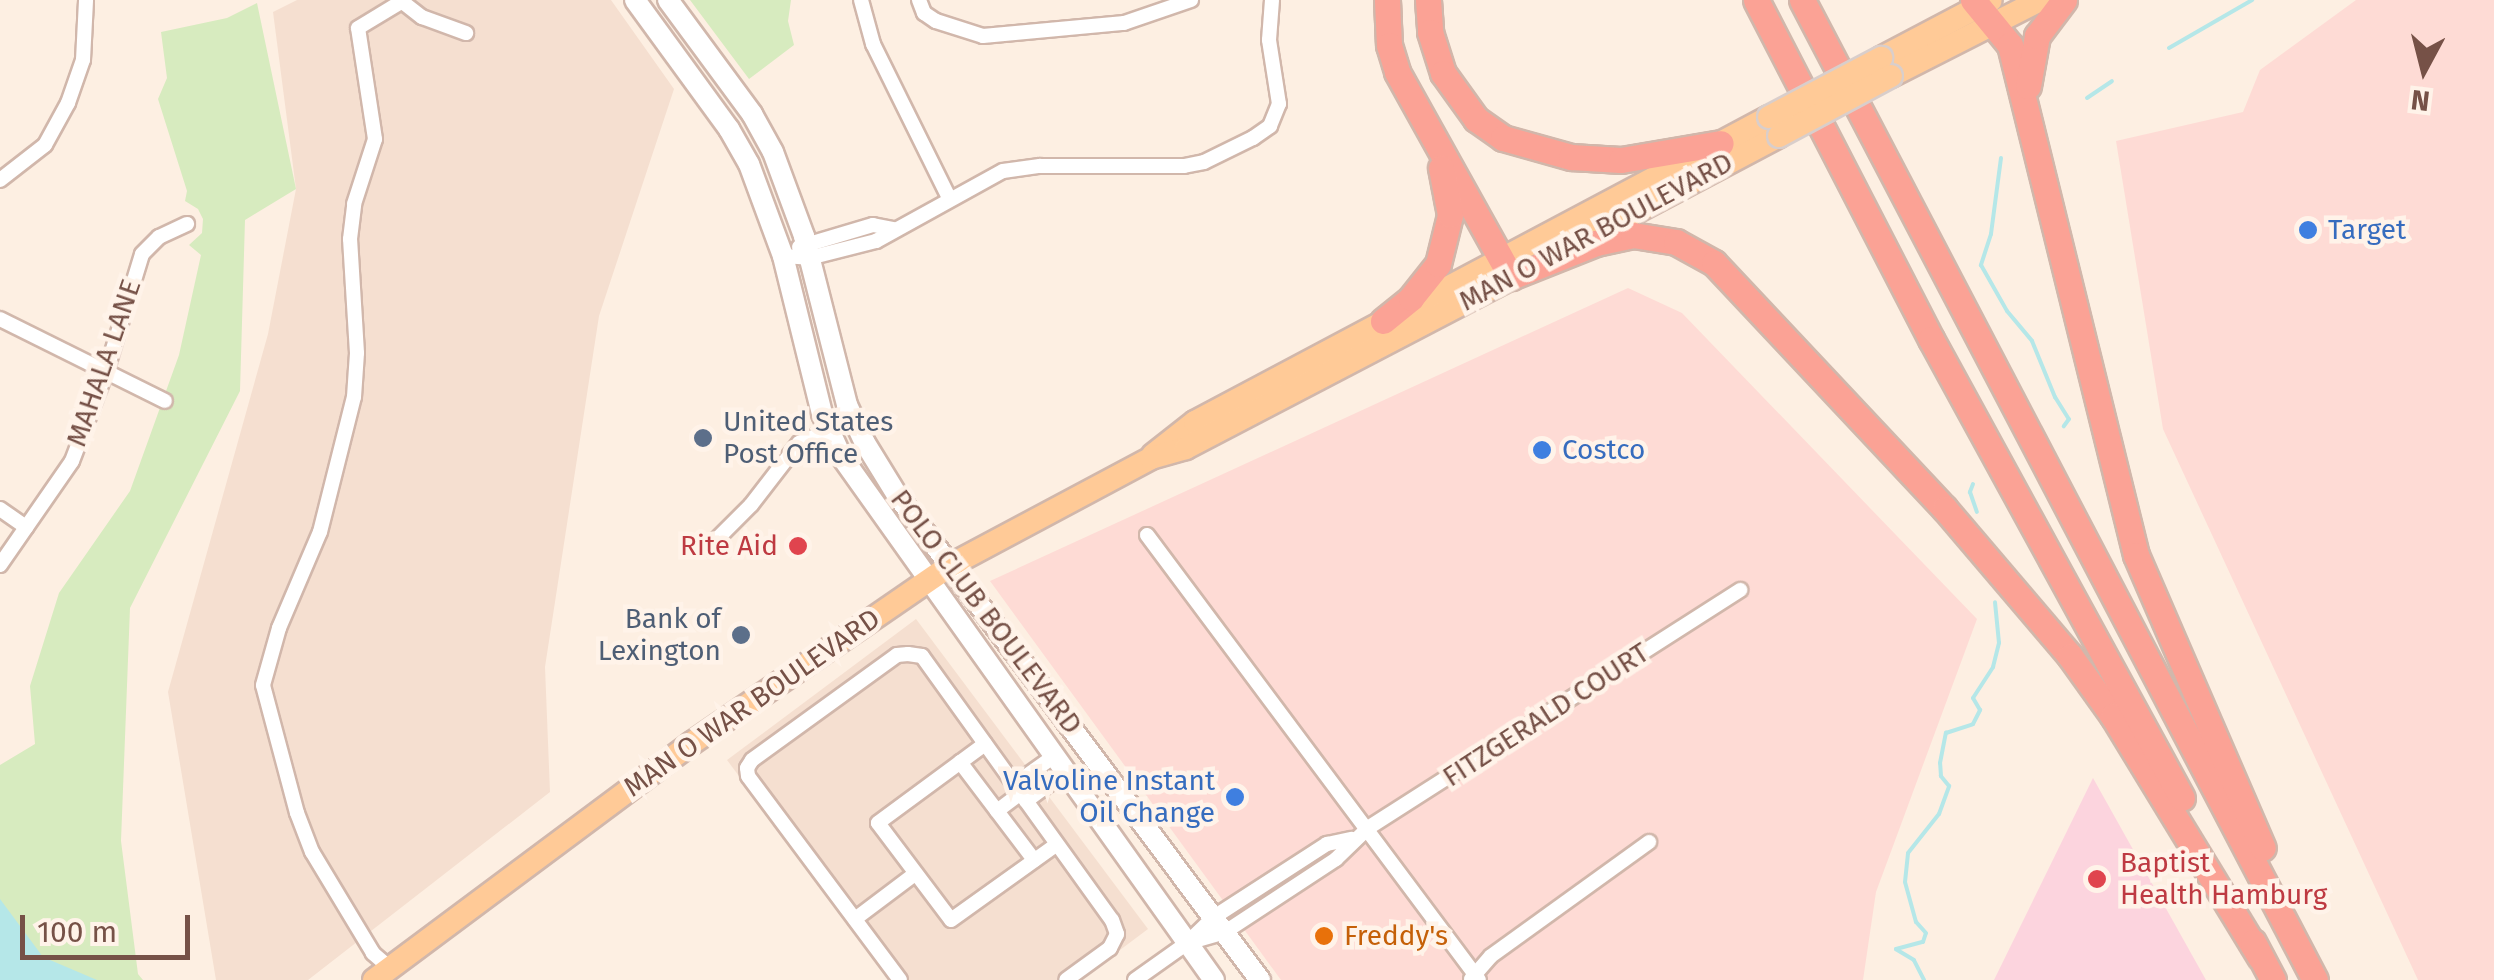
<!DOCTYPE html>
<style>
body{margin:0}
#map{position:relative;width:2494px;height:980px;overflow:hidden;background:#fdefe2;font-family:"Fira Sans",sans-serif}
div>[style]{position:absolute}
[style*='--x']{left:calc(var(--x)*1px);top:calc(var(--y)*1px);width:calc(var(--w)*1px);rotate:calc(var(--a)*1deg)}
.residential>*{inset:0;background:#f5dfd0}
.commercial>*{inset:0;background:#fedbd5}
.medical>*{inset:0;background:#fcd4de}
.green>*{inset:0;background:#d7ebbf}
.water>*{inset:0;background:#b5e7e8}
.stream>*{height:4px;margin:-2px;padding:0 2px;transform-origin:2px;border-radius:2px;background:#b5e7e8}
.roads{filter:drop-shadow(2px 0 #d1b7ab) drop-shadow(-2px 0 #d1b7ab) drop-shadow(0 2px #d1b7ab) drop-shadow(0 -2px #d1b7ab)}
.street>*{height:14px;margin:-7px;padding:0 7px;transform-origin:7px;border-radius:7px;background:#fff}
.secondary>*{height:20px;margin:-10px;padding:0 10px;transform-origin:10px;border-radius:10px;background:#fff}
.primary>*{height:22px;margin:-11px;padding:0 11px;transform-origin:11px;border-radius:11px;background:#ffca97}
.highway>*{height:25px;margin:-12.5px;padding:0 12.5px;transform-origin:12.5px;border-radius:12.5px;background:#fba295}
.bridges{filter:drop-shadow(2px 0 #d9cecb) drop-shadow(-2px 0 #d9cecb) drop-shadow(0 2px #d9cecb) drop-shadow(0 -2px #d9cecb)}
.primary-bridge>*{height:22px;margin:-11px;padding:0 11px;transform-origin:11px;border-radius:11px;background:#ffca97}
.dots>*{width:28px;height:28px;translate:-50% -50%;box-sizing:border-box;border:5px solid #fff3e9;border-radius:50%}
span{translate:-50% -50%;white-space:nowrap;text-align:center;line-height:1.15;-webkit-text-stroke:9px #fff3e9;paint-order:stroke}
.shop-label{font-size:28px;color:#366cbe}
.left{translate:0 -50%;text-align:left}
.right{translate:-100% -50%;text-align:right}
.street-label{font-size:28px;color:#765147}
.service-label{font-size:28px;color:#4e5e75}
.health-label{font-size:28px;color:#be3a42}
.food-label{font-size:28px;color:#c56008}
.north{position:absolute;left:2374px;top:20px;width:100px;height:100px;-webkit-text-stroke:8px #fff3e9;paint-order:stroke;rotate:187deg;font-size:28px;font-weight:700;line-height:40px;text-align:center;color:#765147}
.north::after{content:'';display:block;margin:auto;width:35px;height:45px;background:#765147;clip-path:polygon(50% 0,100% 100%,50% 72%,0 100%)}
.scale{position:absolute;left:20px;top:915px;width:170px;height:45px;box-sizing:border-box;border:5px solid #765147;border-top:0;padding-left:12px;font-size:30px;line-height:35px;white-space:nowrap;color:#765147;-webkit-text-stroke:8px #fff3e9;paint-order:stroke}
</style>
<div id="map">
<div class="residential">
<i style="clip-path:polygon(297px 0,611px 0,674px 89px,599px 316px,545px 667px,550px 792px,308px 980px,216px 980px,168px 692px,268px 334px,296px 189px,273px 12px)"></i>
<i style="clip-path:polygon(916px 619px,1148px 929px,1080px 980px,891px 980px,727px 760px)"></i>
</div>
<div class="commercial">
<i style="clip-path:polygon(2356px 0,2494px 0,2494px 980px,2418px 980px,2163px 429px,2116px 141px,2243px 112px,2260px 70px)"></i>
<i style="clip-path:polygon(1628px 288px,1682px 313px,1977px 619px,1876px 892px,1863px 980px,1281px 980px,990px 581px)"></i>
</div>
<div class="medical">
<i style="clip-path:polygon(2093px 778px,2206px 980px,1994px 980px)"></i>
</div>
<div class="green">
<i style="clip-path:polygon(690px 0,791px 0,788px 21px,794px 45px,749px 79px)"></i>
<i style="clip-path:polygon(257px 3px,296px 189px,245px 220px,240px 391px,130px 608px,121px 841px,138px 974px,143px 980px,0 980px,0 765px,35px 744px,30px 686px,59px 593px,130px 491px,179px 355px,201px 255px,189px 245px,202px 233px,203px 219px,198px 209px,185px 201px,187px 191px,158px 99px,167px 78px,161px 32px,227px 18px)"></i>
</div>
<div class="water">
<i style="clip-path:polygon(0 899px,43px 957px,97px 980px,0 980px)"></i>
</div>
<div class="stream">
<i style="--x:2169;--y:48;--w:96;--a:-30"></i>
<i style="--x:2087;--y:98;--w:30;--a:-34"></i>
<i style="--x:2001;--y:158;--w:77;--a:97.5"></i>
<i style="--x:1991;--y:234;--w:33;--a:108"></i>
<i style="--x:1981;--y:265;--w:53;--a:60.5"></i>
<i style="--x:2007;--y:311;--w:39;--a:50"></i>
<i style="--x:2032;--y:341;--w:61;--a:67.7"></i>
<i style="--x:2055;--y:397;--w:26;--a:58"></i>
<i style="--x:2069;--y:419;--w:9;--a:126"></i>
<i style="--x:1973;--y:484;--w:9;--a:111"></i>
<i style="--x:1970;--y:492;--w:21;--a:71"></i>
<i style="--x:1924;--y:980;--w:22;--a:-117"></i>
<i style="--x:1914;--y:960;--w:21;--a:-149"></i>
<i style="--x:1896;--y:949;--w:28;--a:-15"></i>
<i style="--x:1923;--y:942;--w:9;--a:-72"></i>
<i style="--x:1926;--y:933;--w:15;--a:-132"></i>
<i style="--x:1916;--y:922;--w:41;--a:-105.4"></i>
<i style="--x:1905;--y:882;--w:29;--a:-84"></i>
<i style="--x:1908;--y:853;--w:50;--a:-51.5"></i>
<i style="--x:1939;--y:814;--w:30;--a:-70"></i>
<i style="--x:1949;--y:786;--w:13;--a:-129"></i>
<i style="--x:1941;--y:776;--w:13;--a:-94"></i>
<i style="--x:1940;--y:763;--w:31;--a:-79"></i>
<i style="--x:1946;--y:733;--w:28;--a:-18"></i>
<i style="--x:1973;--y:724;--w:16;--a:-63"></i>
<i style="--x:1980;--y:710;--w:14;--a:-120"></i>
<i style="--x:1973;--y:698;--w:37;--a:-57"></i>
<i style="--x:1993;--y:667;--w:25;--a:-76"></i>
<i style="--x:1999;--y:643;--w:41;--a:-95.6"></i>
</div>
<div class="roads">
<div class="street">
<i style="--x:400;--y:0;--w:28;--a:38"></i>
<i style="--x:422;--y:17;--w:47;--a:20"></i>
<i style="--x:861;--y:0;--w:46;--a:74.7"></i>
<i style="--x:873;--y:44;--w:172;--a:63.7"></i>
<i style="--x:919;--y:0;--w:14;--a:69"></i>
<i style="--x:924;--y:13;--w:14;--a:34"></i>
<i style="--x:936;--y:21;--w:49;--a:17.7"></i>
<i style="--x:983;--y:36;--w:142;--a:-5.3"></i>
<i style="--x:1124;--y:23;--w:71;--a:-18.9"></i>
<i style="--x:0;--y:180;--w:57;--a:-37.9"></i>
<i style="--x:45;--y:145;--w:48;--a:-61.3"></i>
<i style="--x:68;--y:103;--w:46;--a:-70.8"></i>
<i style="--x:83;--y:60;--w:60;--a:-87.1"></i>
<i style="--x:799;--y:247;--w:77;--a:-16.6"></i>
<i style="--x:873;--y:225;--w:21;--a:11"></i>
<i style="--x:783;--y:256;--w:26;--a:4"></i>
<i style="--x:809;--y:258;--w:69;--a:-14.2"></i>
<i style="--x:876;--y:241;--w:145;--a:-28.9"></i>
<i style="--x:1003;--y:171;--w:37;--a:-8"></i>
<i style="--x:1040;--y:166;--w:144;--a:0"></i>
<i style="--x:1184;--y:166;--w:20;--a:-11"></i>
<i style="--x:1204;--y:162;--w:55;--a:-26.1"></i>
<i style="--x:1253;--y:138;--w:21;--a:-35"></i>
<i style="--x:1270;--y:126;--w:24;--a:-68"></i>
<i style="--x:1279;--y:104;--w:65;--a:-98.9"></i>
<i style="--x:1269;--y:40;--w:40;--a:-85.7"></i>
<i style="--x:0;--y:319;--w:184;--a:26.4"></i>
<i style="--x:0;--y:509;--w:32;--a:35"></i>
<i style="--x:1147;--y:535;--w:555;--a:53.27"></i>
<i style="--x:707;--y:549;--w:62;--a:-45"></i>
<i style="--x:751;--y:505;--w:78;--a:-52.3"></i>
<i style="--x:799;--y:443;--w:33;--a:-23"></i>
<i style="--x:0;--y:565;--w:126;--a:-55.3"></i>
<i style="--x:72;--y:461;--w:95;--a:-69.1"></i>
<i style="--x:106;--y:372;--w:123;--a:-73"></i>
<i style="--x:142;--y:254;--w:24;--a:-45"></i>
<i style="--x:159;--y:237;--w:31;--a:-25"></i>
<i style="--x:985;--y:744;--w:133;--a:143.6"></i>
<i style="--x:878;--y:823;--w:121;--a:53"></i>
<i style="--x:951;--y:920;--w:130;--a:-35.6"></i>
<i style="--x:960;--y:762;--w:123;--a:52.9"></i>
<i style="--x:1015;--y:784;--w:47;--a:-35.4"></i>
<i style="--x:1026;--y:801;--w:47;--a:-36.4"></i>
<i style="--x:997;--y:811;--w:30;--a:-37"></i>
<i style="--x:855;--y:919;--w:75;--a:-36.9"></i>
<i style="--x:1187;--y:943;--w:40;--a:-16"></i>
<i style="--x:1225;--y:932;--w:133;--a:-33.3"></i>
<i style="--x:1336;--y:859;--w:45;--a:-44.1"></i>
<i style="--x:1368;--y:828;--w:442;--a:-32.6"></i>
<i style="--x:390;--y:968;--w:23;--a:-139"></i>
<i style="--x:373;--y:953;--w:118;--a:-121.1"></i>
<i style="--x:312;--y:852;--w:42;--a:-111"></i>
<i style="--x:297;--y:813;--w:132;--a:-104.9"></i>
<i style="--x:263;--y:685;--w:59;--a:-74.3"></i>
<i style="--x:279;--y:628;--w:104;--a:-66.9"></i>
<i style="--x:320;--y:532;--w:139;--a:-75.9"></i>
<i style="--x:354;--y:397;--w:44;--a:-86.1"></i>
<i style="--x:357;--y:353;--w:114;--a:-93.5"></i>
<i style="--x:350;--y:239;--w:35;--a:-83"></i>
<i style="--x:354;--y:204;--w:68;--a:-72.1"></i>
<i style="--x:375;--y:139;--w:112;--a:-98.7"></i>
<i style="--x:358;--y:28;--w:50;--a:-31.2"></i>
<i style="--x:1471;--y:979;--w:30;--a:-49"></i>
<i style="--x:1491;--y:956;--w:195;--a:-35.8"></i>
<i style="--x:900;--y:980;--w:254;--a:-126.7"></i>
<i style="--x:748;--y:776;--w:8;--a:-97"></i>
<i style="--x:747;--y:768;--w:9;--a:-58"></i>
<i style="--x:752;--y:760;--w:179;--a:-35.9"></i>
<i style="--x:897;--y:655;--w:11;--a:-5"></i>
<i style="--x:908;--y:654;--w:14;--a:8"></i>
<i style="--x:922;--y:656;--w:325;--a:54.3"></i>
<i style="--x:1112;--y:920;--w:15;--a:70"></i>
<i style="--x:1117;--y:934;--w:16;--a:117"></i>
<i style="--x:1110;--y:948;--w:54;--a:144"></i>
<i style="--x:1135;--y:980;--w:64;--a:-35.4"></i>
<i style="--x:1187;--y:943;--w:37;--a:-44"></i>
<i style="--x:1214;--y:917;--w:135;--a:-32.9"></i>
<i style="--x:1327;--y:844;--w:25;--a:-12"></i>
</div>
<div class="secondary">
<i style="--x:635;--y:0;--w:160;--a:53.9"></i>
<i style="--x:729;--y:129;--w:40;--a:60.3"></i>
<i style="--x:749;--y:164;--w:98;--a:69.7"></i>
<i style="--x:783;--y:256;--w:163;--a:76.1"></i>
<i style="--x:822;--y:414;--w:46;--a:65.7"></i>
<i style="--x:841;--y:456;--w:643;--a:54.56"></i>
<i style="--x:668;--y:0;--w:142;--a:53.6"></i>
<i style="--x:752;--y:114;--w:43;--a:61.1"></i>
<i style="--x:773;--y:152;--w:90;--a:69.7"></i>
<i style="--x:804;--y:236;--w:174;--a:75.7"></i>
<i style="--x:847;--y:405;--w:42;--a:64.7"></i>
<i style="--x:865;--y:443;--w:61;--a:58.4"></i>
<i style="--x:897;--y:495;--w:606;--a:53.19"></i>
</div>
<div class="primary">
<i style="--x:1881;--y:58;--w:124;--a:-27.8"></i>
<i style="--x:1891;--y:76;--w:167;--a:-27"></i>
<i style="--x:1579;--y:242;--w:226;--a:-27.9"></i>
<i style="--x:1153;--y:455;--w:53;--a:-38.2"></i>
<i style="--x:1195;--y:422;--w:650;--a:-27.98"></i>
<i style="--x:374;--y:980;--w:397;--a:-36.7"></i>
<i style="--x:692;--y:743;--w:314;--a:-34.5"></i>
<i style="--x:951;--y:565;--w:227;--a:-28.1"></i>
<i style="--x:1151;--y:458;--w:36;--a:-16"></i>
<i style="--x:1186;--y:448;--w:382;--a:-27.6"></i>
</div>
<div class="highway">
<i style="--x:1387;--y:0;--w:45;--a:87.5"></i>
<i style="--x:1389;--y:45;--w:28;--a:73"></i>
<i style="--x:1397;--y:72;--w:235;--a:60.9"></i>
<i style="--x:1511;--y:277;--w:92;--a:-21.8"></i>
<i style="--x:1596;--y:243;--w:38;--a:-12"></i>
<i style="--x:1633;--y:235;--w:44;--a:9.2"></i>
<i style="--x:1676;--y:242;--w:43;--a:28.9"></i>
<i style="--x:1714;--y:263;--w:337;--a:46.8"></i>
<i style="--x:1945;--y:509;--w:193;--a:49.6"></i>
<i style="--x:2070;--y:656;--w:74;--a:54.4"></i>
<i style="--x:2113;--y:716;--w:282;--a:58.6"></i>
<i style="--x:1428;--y:0;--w:32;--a:86"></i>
<i style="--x:1430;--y:32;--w:43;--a:72.4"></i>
<i style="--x:1443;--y:73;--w:57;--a:54.3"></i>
<i style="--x:1476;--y:119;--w:33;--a:35"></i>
<i style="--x:1503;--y:138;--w:71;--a:15.6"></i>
<i style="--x:1571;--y:157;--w:50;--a:3.4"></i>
<i style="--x:1621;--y:160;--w:101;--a:-9.6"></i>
<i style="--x:1756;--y:0;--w:382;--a:62.7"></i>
<i style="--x:1931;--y:339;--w:523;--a:61.33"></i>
<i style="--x:1802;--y:0;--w:1106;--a:62.37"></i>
<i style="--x:1973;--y:0;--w:58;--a:50.6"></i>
<i style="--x:2010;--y:45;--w:525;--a:76.12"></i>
<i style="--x:2136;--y:555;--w:319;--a:66.6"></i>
<i style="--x:2028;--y:86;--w:51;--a:-79.8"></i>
<i style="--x:2037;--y:36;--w:45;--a:-53.1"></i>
<i style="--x:1383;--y:321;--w:36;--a:-39"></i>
<i style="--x:1411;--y:298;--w:43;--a:-51.5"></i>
<i style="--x:1438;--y:264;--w:50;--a:-76.2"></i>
<i style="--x:1450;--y:215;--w:48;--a:-100.8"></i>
<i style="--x:2253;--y:942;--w:43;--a:62.2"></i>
</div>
</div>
<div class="bridges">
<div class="primary-bridge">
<i style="--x:1769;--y:117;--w:127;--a:-27.8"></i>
<i style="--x:1779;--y:136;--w:127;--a:-28.2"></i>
</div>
</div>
<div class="dots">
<i style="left:2308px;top:230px;background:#3f7fe0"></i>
<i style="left:703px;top:438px;background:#5c6f8a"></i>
<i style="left:1542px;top:450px;background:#3f7fe0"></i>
<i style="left:798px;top:546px;background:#e0444e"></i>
<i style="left:741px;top:635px;background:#5c6f8a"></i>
<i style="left:1235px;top:797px;background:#3f7fe0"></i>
<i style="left:2097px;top:879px;background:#e0444e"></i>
<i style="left:1324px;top:936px;background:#e8710a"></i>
</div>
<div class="shop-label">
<span class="left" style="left:2328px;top:230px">Target</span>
<span class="left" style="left:1562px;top:450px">Costco</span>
<span class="right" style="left:1215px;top:797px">Valvoline Instant<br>Oil Change</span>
</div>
<div class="street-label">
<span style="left:1596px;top:232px;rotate:-28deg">MAN O WAR BOULEVARD</span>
<span style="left:104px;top:363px;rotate:-71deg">MAHALA LANE</span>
<span style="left:986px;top:612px;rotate:53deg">POLO CLUB BOULEVARD</span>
<span style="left:752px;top:703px;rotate:-35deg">MAN O WAR BOULEVARD</span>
<span style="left:1546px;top:715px;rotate:-33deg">FITZGERALD COURT</span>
</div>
<div class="service-label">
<span class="left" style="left:723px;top:438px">United States<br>Post Office</span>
<span class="right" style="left:721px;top:635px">Bank of<br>Lexington</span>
</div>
<div class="health-label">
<span class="right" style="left:778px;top:546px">Rite Aid</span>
<span class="left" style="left:2120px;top:879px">Baptist<br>Health Hamburg</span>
</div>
<div class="food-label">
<span class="left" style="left:1344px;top:936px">Freddy's</span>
</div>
<div class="north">N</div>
<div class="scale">100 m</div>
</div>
